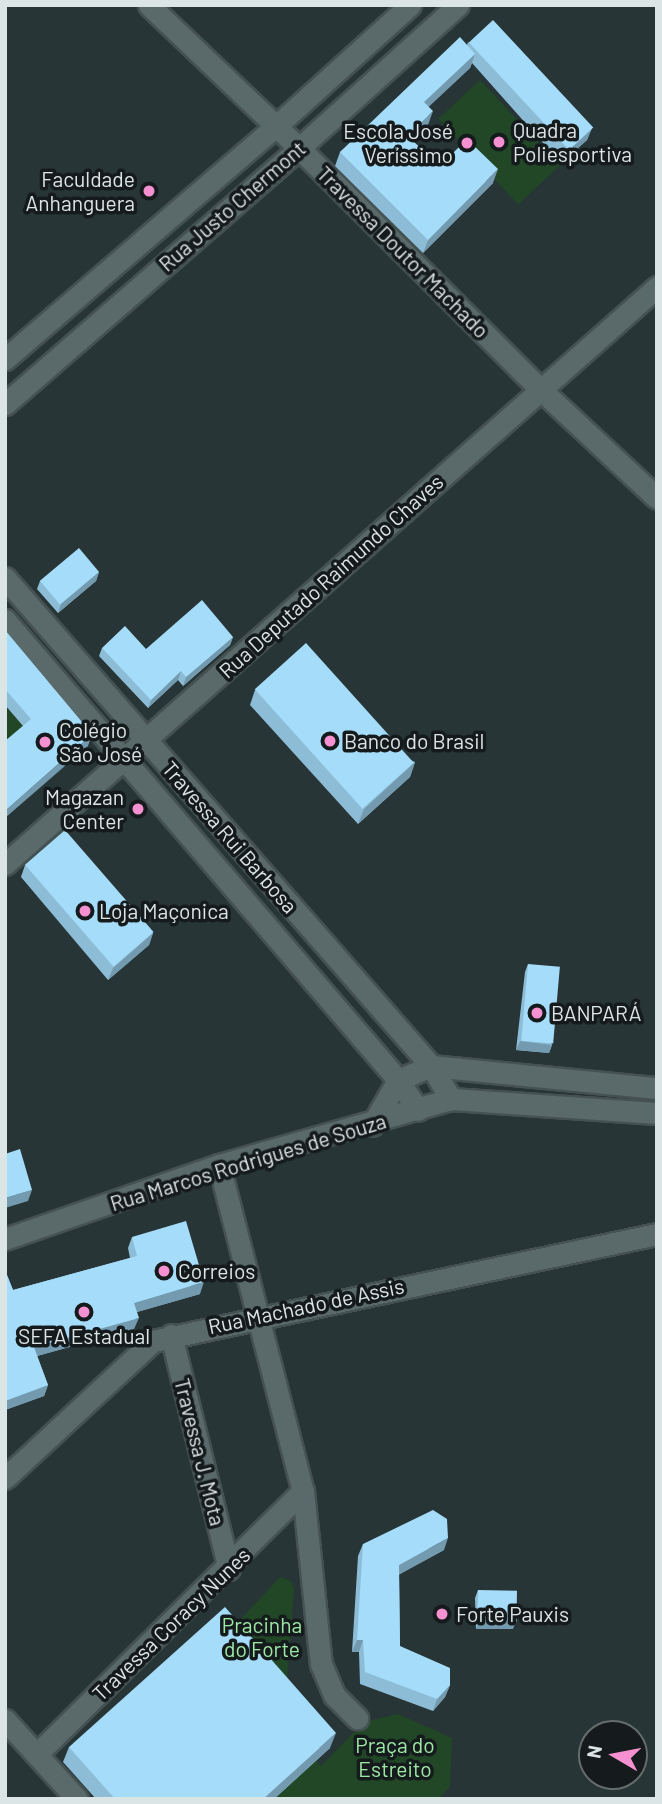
<!DOCTYPE html>
<meta charset="utf-8">
<style>
body{margin:0}
#map{position:relative;width:662px;height:1804px;overflow:hidden;background:#283536;font-family:Barlow,sans-serif}
div>[style]{position:absolute}
[style*='--x']{left:calc(var(--x)*1px);top:calc(var(--y)*1px);width:calc(var(--w)*1px);rotate:calc(var(--a)*1deg)}
.green>*{inset:0;background:#214726;transform-origin:0 0}
.roads{filter:drop-shadow(2px 0 #455152) drop-shadow(-2px 0 #455152) drop-shadow(0 2px #455152) drop-shadow(0 -2px #455152)}
.street>*{height:21px;margin:-10.5px;padding:0 10.5px;transform-origin:10.5px;border-radius:10.5px;background:#5a696a}
.secondary>*{height:21px;margin:-10.5px;padding:0 10.5px;transform-origin:10.5px;border-radius:10.5px;background:#5a696a}
.wall>*{inset:0;background:#8dbdd6}
.shaded-wall>*{inset:0;background:#739aae}
.building>*{inset:0;background:#a4dcf9;transform-origin:0 0}
.dots>*{width:19px;height:19px;translate:-50% -50%;box-sizing:border-box;border:4px solid #151b1c;border-radius:50%}
span{translate:-50% -50%;white-space:nowrap;text-align:center;line-height:1.15;-webkit-text-stroke:7px #151b1c;paint-order:stroke}
.poi-label{font-size:21px;color:#dce5e5}
.left{translate:0 -50%;text-align:left}
.right{translate:-100% -50%;text-align:right}
.street-label{font-size:21px;color:#dce5e5}
.park-label{font-size:21px;color:#9ee8a6}
.frame{position:absolute;inset:0;border:7px solid #dce5e5;pointer-events:none}
.north{position:absolute;left:578px;top:1720px;width:70px;height:70px;box-sizing:border-box;background:#151b1c;border:2px solid #656c6c;border-radius:50%;rotate:280deg;font-size:19px;font-weight:700;line-height:28px;text-align:center;color:#dce5e5}
.north::after{content:'';display:block;margin:auto;width:24px;height:32px;background:#f590d1;clip-path:polygon(50% 0,100% 100%,50% 72%,0 100%)}
</style>
<div id="map">
<div class="green">
<i style="left:480px;top:80px;width:117px;height:57px;rotate:47deg"></i>
<i style="clip-path:polygon(5px 705px,27px 730px,5px 749px)"></i>
<i style="clip-path:polygon(280px 1577px,291px 1581px,294px 1589px,285px 1703px,225px 1636px)"></i>
<i style="clip-path:polygon(398px 1714px,452px 1738px,450px 1787px,438px 1799px,233px 1799px,286px 1730px,321px 1766px,364px 1722px)"></i>
</div>
<div class="roads">
<div class="street">
<i style="--x:458;--y:5;--w:214;--a:138"></i>
<i style="--x:299;--y:148;--w:339;--a:45"></i>
<i style="--x:539;--y:388;--w:161;--a:43"></i>
<i style="--x:275;--y:127;--w:182;--a:-42.1"></i>
<i style="--x:5;--y:578;--w:648;--a:48.88"></i>
<i style="--x:431;--y:1066;--w:39;--a:59"></i>
<i style="--x:5;--y:620;--w:605;--a:49.49"></i>
<i style="--x:398;--y:1080;--w:36;--a:56"></i>
<i style="--x:5;--y:864;--w:871;--a:-41.51"></i>
<i style="--x:372;--y:1125;--w:52;--a:-60"></i>
<i style="--x:398;--y:1080;--w:36;--a:-23"></i>
<i style="--x:431;--y:1066;--w:227;--a:5.6"></i>
<i style="--x:219;--y:1165;--w:337;--a:75.6"></i>
<i style="--x:303;--y:1491;--w:174;--a:84.1"></i>
<i style="--x:321;--y:1664;--w:34;--a:67"></i>
<i style="--x:334;--y:1695;--w:33;--a:45"></i>
<i style="--x:5;--y:1239;--w:226;--a:-19.1"></i>
<i style="--x:219;--y:1165;--w:241;--a:-15.9"></i>
<i style="--x:451;--y:1099;--w:206;--a:3.9"></i>
<i style="--x:171;--y:1335;--w:241;--a:76.1"></i>
<i style="--x:5;--y:1478;--w:202;--a:-42.8"></i>
<i style="--x:153;--y:1341;--w:515;--a:-11.99"></i>
<i style="--x:5;--y:1720;--w:107;--a:47.7"></i>
<i style="--x:37;--y:1754;--w:374;--a:-44.7"></i>
</div>
<div class="secondary">
<i style="--x:5;--y:359;--w:356;--a:-40.7"></i>
<i style="--x:5;--y:404;--w:390;--a:-41"></i>
<i style="--x:299;--y:148;--w:207;--a:-136.4"></i>
</div>
</div>
<div class="wall">
<i style="clip-path:polygon(468px 42px,592px 128px,587px 140px,561px 163px,472px 63px,470px 68px,429px 106px,428px 125px,412px 140px,440px 166px,493px 183px,423px 253px,335px 166px,340px 152px,467px 45px)"></i>
<i style="clip-path:polygon(99px 572px,96px 581px,58px 613px,37px 589px,40px 581px)"></i>
<i style="clip-path:polygon(5px 630px,88px 746px,23px 726px,5px 705px)"></i>
<i style="clip-path:polygon(233px 637px,230px 645px,183px 686px,178px 680px,148px 708px,99px 656px,102px 648px,146px 649px)"></i>
<i style="clip-path:polygon(255px 690px,415px 762px,410px 777px,358px 824px,250px 705px)"></i>
<i style="clip-path:polygon(25px 865px,153px 933px,149px 945px,108px 980px,21px 877px)"></i>
<i style="clip-path:polygon(528px 964px,552px 1045px,549px 1053px,516px 1050px,525px 972px)"></i>
<i style="clip-path:polygon(132px 1237px,200px 1294px,137px 1312px,134px 1329px,37px 1356px,48px 1385px,44px 1396px,5px 1410px,5px 1270px,13px 1290px,130px 1258px,128px 1248px)"></i>
<i style="clip-path:polygon(363px 1544px,444px 1550px,399px 1574px,400px 1646px,450px 1685px,445px 1697px,433px 1711px,360px 1684px,359px 1652px,352px 1652px,358px 1556px)"></i>
<i style="clip-path:polygon(478px 1590px,513px 1629px,476px 1629px,475px 1598px)"></i>
<i style="clip-path:polygon(69px 1747px,330px 1748px,274px 1799px,96px 1799px,63px 1762px)"></i>
</div>
<div class="shaded-wall">
<i style="clip-path:polygon(475px 54px,470px 68px,419px 116px,424px 102px)"></i>
<i style="clip-path:polygon(433px 111px,428px 125px,402px 150px,407px 136px)"></i>
<i style="clip-path:polygon(592px 128px,587px 140px,561px 163px,566px 151px)"></i>
<i style="clip-path:polygon(498px 169px,493px 183px,423px 253px,428px 240px)"></i>
<i style="clip-path:polygon(99px 572px,96px 581px,58px 613px,61px 604px)"></i>
<i style="clip-path:polygon(233px 637px,230px 645px,183px 686px,186px 677px)"></i>
<i style="clip-path:polygon(181px 671px,178px 680px,148px 708px,151px 700px)"></i>
<i style="clip-path:polygon(92px 734px,88px 746px,5px 818px,5px 811px)"></i>
<i style="clip-path:polygon(415px 762px,410px 777px,358px 824px,364px 809px)"></i>
<i style="clip-path:polygon(153px 933px,149px 945px,108px 980px,113px 968px)"></i>
<i style="clip-path:polygon(520px 1041px,552px 1045px,549px 1053px,516px 1050px)"></i>
<i style="clip-path:polygon(32px 1190px,28px 1201px,5px 1208px,5px 1198px)"></i>
<i style="clip-path:polygon(204px 1282px,200px 1294px,130px 1314px,134px 1303px)"></i>
<i style="clip-path:polygon(139px 1318px,134px 1329px,30px 1358px,34px 1347px)"></i>
<i style="clip-path:polygon(48px 1385px,44px 1396px,5px 1410px,5px 1401px)"></i>
<i style="clip-path:polygon(448px 1538px,444px 1550px,395px 1577px,399px 1565px)"></i>
<i style="clip-path:polygon(479px 1621px,516px 1621px,513px 1629px,476px 1629px)"></i>
<i style="clip-path:polygon(357px 1640px,363px 1640px,359px 1652px,352px 1652px)"></i>
<i style="clip-path:polygon(450px 1685px,445px 1697px,433px 1711px,437px 1699px)"></i>
<i style="clip-path:polygon(336px 1733px,330px 1748px,274px 1799px,263px 1799px)"></i>
</div>
<div class="building">
<i style="left:493px;top:20px;width:147px;height:33px;rotate:47deg"></i>
<i style="clip-path:polygon(460px 37px,475px 54px,424px 102px,433px 111px,407px 136px,440px 166px,467px 139px,498px 169px,428px 240px,340px 152px)"></i>
<i style="left:79px;top:548px;width:31px;height:51px;rotate:50deg"></i>
<i style="clip-path:polygon(202px 600px,233px 637px,186px 677px,181px 671px,151px 700px,102px 648px,125px 626px,146px 649px)"></i>
<i style="clip-path:polygon(5px 630px,92px 734px,5px 811px,5px 741px,31px 719px,5px 689px)"></i>
<i style="left:306px;top:643px;width:161px;height:69px;rotate:48deg"></i>
<i style="left:65px;top:830px;width:135px;height:53px;rotate:49deg"></i>
<i style="left:528px;top:964px;width:32px;height:77px;rotate:5deg"></i>
<i style="clip-path:polygon(20px 1149px,32px 1190px,5px 1198px,5px 1154px)"></i>
<i style="clip-path:polygon(186px 1221px,204px 1282px,134px 1303px,139px 1318px,34px 1347px,48px 1385px,5px 1401px,5px 1270px,13px 1290px,137px 1256px,132px 1237px)"></i>
<i style="clip-path:polygon(433px 1510px,447px 1519px,448px 1538px,399px 1565px,400px 1646px,450px 1668px,450px 1685px,437px 1699px,365px 1672px,363px 1640px,357px 1640px,363px 1544px)"></i>
<i style="left:478px;top:1590px;width:39px;height:31px;rotate:1deg"></i>
<i style="clip-path:polygon(225px 1607px,336px 1733px,263px 1799px,115px 1799px,69px 1747px)"></i>
</div>
<div class="dots">
<i style="left:499px;top:142px;background:#f590d1"></i>
<i style="left:467px;top:143px;background:#f590d1"></i>
<i style="left:149px;top:191px;background:#f590d1"></i>
<i style="left:330px;top:741px;background:#f590d1"></i>
<i style="left:45px;top:742px;background:#f590d1"></i>
<i style="left:138px;top:809px;background:#f590d1"></i>
<i style="left:85px;top:911px;background:#f590d1"></i>
<i style="left:537px;top:1013px;background:#f590d1"></i>
<i style="left:164px;top:1271px;background:#f590d1"></i>
<i style="left:84px;top:1312px;background:#f590d1"></i>
<i style="left:442px;top:1614px;background:#f590d1"></i>
</div>
<div class="poi-label">
<span class="left" style="left:513px;top:142px">Quadra<br>Poliesportiva</span>
<span class="right" style="left:453px;top:143px">Escola José<br>Veríssimo</span>
<span class="right" style="left:135px;top:191px">Faculdade<br>Anhanguera</span>
<span class="left" style="left:59px;top:742px">Colégio<br>São José</span>
<span class="left" style="left:344px;top:741px">Banco do Brasil</span>
<span class="right" style="left:124px;top:809px">Magazan<br>Center</span>
<span class="left" style="left:99px;top:911px">Loja Maçonica</span>
<span class="left" style="left:551px;top:1013px">BANPARÁ</span>
<span class="left" style="left:178px;top:1271px">Correios</span>
<span style="left:84px;top:1336px">SEFA Estadual</span>
<span class="left" style="left:456px;top:1614px">Forte Pauxis</span>
</div>
<div class="street-label">
<span style="left:232px;top:206px;rotate:-41deg">Rua Justo Chermont</span>
<span style="left:403px;top:252px;rotate:45deg">Travessa Doutor Machado</span>
<span style="left:331px;top:576px;rotate:-42deg">Rua Deputado Raimundo Chaves</span>
<span style="left:230px;top:837px;rotate:49deg">Travessa Rui Barbosa</span>
<span style="left:248px;top:1162px;rotate:-17deg">Rua Marcos Rodrigues de Souza</span>
<span style="left:306px;top:1306px;rotate:-12deg">Rua Machado de Assis</span>
<span style="left:200px;top:1452px;rotate:76deg">Travessa J. Mota</span>
<span style="left:171px;top:1624px;rotate:-44deg">Travessa Coracy Nunes</span>
</div>
<div class="park-label">
<span style="left:262px;top:1637px">Pracinha<br>do Forte</span>
<span style="left:395px;top:1757px">Praça do<br>Estreito</span>
</div>
<div class="frame"></div>
<div class="north">N</div>
</div>
